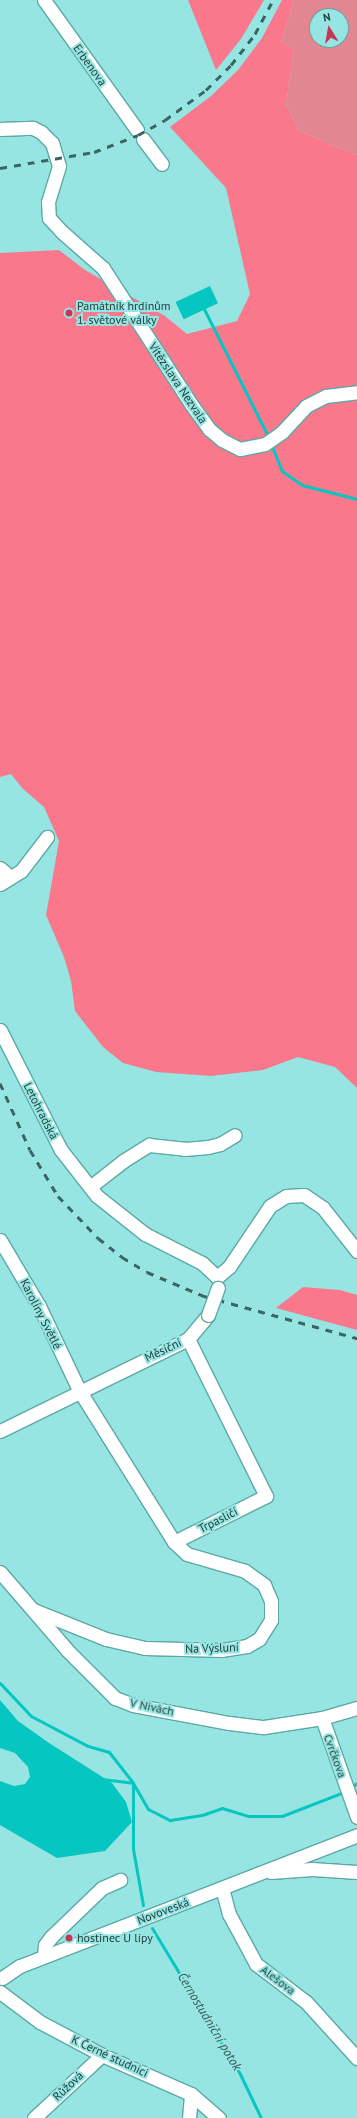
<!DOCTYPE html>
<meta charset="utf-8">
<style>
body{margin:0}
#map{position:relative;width:357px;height:2118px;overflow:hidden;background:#97e5e2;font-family:"PT Sans",sans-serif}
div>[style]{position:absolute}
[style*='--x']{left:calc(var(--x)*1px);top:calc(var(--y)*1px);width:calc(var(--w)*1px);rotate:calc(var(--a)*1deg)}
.green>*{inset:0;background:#e28792}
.forest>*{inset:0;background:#fa788c}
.water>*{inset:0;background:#06c6c2;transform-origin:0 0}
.stream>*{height:3px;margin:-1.5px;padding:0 1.5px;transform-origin:1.5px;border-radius:1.5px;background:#06c6c2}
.roads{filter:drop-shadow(1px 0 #5ba9a6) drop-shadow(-1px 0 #5ba9a6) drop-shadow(0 1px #5ba9a6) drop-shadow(0 -1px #5ba9a6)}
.minor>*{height:13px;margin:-6.5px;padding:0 6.5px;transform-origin:6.5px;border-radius:6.5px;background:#fff}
.rail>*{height:3px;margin-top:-1.5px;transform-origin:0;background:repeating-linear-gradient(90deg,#3b6563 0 7px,transparent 0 14px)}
.bridges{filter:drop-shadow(1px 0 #5ba9a6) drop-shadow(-1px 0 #5ba9a6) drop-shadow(0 1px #5ba9a6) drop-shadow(0 -1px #5ba9a6)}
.minor-bridge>*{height:13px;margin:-6.5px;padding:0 6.5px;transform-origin:6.5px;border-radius:6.5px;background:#fff}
.dots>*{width:11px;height:11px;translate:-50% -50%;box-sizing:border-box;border:2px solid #97e5e2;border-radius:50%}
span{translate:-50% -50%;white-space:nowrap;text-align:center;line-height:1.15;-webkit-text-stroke:4px #97e5e2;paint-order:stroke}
.street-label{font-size:12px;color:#224341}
.poi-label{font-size:12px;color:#224341}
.left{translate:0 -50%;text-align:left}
.water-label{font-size:13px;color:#365755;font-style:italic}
.north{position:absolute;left:309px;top:8px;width:40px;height:40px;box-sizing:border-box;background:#97e5e2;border:1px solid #68a4a2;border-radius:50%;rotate:349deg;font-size:11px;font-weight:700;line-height:16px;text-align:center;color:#224341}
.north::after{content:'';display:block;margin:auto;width:14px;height:18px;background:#c63656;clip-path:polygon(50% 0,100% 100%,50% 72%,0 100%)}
</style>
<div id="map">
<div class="green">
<i style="clip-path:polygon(evenodd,294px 0,357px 0,357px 155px,299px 131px,286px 104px,294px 49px,281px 42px,294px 0,317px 16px,341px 16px,341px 40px,317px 40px,317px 16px)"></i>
</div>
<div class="forest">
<i style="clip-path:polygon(188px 0,264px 0,241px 39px,216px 70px)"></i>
<i style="clip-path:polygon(282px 0,294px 0,281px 42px,294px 49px,286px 104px,299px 131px,357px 155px,357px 1088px,335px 1067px,298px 1057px,263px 1070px,211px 1076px,156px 1072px,123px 1063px,103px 1047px,75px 1011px,71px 981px,64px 957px,46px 915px,59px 841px,44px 807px,22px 788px,11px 774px,0 777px,0 253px,59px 250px,85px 270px,165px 316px,187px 334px,237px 321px,250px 294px,226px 188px,170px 127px,211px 96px,238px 70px,262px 38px)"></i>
<i style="clip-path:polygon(303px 1287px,340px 1290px,357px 1295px,357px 1330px,276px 1308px)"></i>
</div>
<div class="water">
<i style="left:210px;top:286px;width:19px;height:38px;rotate:65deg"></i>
<i style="clip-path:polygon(0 1700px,18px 1721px,49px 1743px,112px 1783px,126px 1802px,132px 1822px,105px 1851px,57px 1858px,0 1825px,0 1781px,14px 1786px,25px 1784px,30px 1777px,28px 1767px,15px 1753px,0 1748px)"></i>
</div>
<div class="stream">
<i style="--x:203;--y:307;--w:142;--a:63.3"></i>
<i style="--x:271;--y:444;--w:29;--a:68"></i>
<i style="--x:282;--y:471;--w:24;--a:35"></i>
<i style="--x:302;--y:485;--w:57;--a:14.3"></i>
<i style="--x:0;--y:1683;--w:45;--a:46.8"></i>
<i style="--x:31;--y:1716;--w:64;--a:27.8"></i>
<i style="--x:88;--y:1746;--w:22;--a:16"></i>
<i style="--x:109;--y:1752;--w:39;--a:52"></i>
<i style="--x:133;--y:1783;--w:30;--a:60"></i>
<i style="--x:148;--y:1809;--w:25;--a:27"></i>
<i style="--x:170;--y:1820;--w:32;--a:-9"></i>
<i style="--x:202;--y:1815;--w:21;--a:-19"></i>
<i style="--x:222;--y:1808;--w:27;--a:17"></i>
<i style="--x:248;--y:1816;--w:34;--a:0"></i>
<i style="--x:282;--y:1816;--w:66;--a:-21.2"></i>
<i style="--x:102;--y:1779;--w:31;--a:7"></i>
<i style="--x:133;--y:1783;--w:66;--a:90"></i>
<i style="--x:133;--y:1849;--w:57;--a:79.9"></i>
<i style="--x:350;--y:1788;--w:9;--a:-36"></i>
<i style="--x:152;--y:1928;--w:170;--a:58.9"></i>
<i style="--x:240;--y:2074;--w:49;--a:64.5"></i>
</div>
<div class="roads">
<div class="minor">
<i style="--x:44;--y:0;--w:160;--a:54.4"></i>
<i style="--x:0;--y:129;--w:33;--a:-2"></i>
<i style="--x:33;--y:128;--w:9;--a:27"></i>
<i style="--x:41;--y:132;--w:16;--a:45"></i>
<i style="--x:52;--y:143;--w:24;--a:73"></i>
<i style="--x:59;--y:166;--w:37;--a:107"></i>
<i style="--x:48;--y:201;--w:17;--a:87"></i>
<i style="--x:49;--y:218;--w:19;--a:47"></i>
<i style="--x:62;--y:232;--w:55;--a:41.3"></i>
<i style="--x:103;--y:268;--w:162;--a:57.1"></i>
<i style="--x:191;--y:404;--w:31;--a:54"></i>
<i style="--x:209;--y:429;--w:17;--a:40"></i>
<i style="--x:222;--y:440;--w:20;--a:27"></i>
<i style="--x:240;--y:449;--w:25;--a:-11"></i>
<i style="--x:265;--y:444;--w:21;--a:-35"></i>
<i style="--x:282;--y:432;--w:35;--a:-47"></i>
<i style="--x:306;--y:406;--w:22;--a:-27"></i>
<i style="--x:326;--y:396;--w:31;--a:-7"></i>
<i style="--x:143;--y:139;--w:31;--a:53"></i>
<i style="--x:0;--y:868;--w:13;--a:42"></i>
<i style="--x:0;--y:884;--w:25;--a:-32"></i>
<i style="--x:21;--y:871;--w:43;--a:-52.6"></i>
<i style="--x:0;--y:1030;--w:135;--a:63.1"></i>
<i style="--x:61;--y:1150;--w:58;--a:52"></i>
<i style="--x:97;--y:1196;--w:61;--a:38.4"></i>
<i style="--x:145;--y:1234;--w:64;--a:27"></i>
<i style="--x:202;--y:1263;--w:21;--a:43"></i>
<i style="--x:90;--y:1187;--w:42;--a:-38.2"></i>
<i style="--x:123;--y:1161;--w:31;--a:-32"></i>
<i style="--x:149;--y:1145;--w:36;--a:6"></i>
<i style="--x:185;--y:1149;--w:23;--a:-5"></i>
<i style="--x:208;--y:1147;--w:12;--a:-14"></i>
<i style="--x:220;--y:1144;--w:17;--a:-31"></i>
<i style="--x:0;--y:1240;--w:77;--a:59.4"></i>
<i style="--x:39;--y:1306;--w:93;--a:64.5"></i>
<i style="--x:79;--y:1390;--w:179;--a:58"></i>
<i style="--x:174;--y:1542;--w:18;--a:43"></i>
<i style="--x:187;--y:1554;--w:60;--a:16.3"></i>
<i style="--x:245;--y:1571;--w:24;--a:36"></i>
<i style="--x:264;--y:1585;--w:17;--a:66"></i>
<i style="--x:271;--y:1601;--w:19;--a:90"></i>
<i style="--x:271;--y:1620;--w:22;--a:122"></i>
<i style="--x:259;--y:1639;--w:14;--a:150"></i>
<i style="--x:247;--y:1646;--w:25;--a:171"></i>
<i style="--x:222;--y:1650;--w:77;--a:-178.5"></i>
<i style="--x:145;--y:1648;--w:40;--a:-167"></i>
<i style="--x:106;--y:1639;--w:78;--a:-158.1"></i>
<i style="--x:217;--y:1277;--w:16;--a:-40"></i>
<i style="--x:229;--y:1267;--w:73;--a:-56.1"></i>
<i style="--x:270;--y:1206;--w:19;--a:-32"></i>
<i style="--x:286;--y:1196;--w:18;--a:-3"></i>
<i style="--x:304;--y:1195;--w:23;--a:34"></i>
<i style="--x:323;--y:1208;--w:55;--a:51.7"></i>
<i style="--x:0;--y:1431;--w:209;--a:-26.1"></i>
<i style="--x:188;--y:1339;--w:31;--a:-50"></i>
<i style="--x:174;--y:1542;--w:103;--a:-26.6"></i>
<i style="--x:266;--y:1496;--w:175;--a:-116.4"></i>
<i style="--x:0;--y:1572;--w:103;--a:49.3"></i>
<i style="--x:67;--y:1650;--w:68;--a:45"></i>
<i style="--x:115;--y:1698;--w:19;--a:21"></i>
<i style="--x:133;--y:1705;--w:98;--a:10.6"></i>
<i style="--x:229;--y:1723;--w:35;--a:7"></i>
<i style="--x:264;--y:1727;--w:59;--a:-8.8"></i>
<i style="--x:322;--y:1718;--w:36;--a:-16"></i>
<i style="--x:322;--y:1718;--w:105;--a:70.5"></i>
<i style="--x:271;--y:1872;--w:41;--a:-4.2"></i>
<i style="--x:312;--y:1869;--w:45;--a:3.8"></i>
<i style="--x:222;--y:1888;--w:27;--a:75"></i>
<i style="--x:229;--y:1914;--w:57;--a:61.6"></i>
<i style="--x:256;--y:1964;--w:63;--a:37.2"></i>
<i style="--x:306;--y:2002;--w:76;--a:47.7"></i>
<i style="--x:44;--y:1956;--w:11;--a:-85"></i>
<i style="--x:45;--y:1945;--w:10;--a:-53"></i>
<i style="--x:51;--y:1937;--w:71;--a:-43.9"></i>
<i style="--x:102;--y:1888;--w:20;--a:-24"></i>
<i style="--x:2;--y:1978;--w:22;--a:-34"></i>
<i style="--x:20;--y:1966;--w:362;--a:-21.2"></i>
<i style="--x:0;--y:1992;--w:50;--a:36.9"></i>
<i style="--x:40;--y:2022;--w:70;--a:28"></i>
<i style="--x:102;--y:2055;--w:97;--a:23.7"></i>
<i style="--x:191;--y:2094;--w:37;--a:41"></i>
<i style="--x:34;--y:2118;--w:93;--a:-42.8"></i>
<i style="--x:189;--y:2118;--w:24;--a:-85"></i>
</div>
</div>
<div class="rail">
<i style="--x:0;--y:168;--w:95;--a:-9.7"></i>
<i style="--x:94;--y:152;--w:47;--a:-21.1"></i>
<i style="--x:138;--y:135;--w:31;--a:-29"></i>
<i style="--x:165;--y:120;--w:51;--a:-36.2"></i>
<i style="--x:206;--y:90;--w:35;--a:-45"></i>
<i style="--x:231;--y:65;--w:39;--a:-52"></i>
<i style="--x:255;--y:34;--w:38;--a:-62"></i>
<i style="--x:0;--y:1083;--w:73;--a:65.9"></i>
<i style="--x:30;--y:1150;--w:54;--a:58.7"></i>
<i style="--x:58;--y:1196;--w:58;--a:46.4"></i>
<i style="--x:98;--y:1238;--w:31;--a:38"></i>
<i style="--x:122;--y:1257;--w:29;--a:31"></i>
<i style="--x:147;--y:1272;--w:62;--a:22.8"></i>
<i style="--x:204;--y:1296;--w:159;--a:15.4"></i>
</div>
<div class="bridges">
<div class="minor-bridge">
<i style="--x:208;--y:1315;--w:29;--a:-70"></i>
</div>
</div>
<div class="dots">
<i style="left:69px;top:313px;background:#c63656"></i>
<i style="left:69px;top:1938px;background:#c63656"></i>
</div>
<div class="street-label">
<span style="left:90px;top:65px;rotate:54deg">Erbenova</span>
<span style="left:178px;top:383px;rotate:56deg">Vítězslava Nezvala</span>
<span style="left:41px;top:1111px;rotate:63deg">Letohradská</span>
<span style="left:41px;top:1314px;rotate:63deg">Karolíny Světlé</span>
<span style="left:163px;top:1350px;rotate:-25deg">Měsíční</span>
<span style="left:218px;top:1520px;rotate:-27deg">Trpasličí</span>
<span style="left:212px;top:1648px;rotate:-2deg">Na Výsluní</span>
<span style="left:152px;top:1707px;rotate:12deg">V Nivách</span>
<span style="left:335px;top:1756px;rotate:70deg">Cvrčkova</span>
<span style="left:163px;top:1911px;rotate:-21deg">Novoveská</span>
<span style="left:278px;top:1980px;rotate:37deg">Alešova</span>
<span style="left:110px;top:2056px;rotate:25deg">K Černé studnici</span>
<span style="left:68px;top:2086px;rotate:-43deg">Růžová</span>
</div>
<div class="poi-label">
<span class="left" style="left:77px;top:313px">Památník hrdinům<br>1. světové války</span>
<span class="left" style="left:77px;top:1938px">hostinec U lípy</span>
</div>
<div class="water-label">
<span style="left:209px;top:2022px;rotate:59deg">Černostudniční potok</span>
</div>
<div class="north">N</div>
</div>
